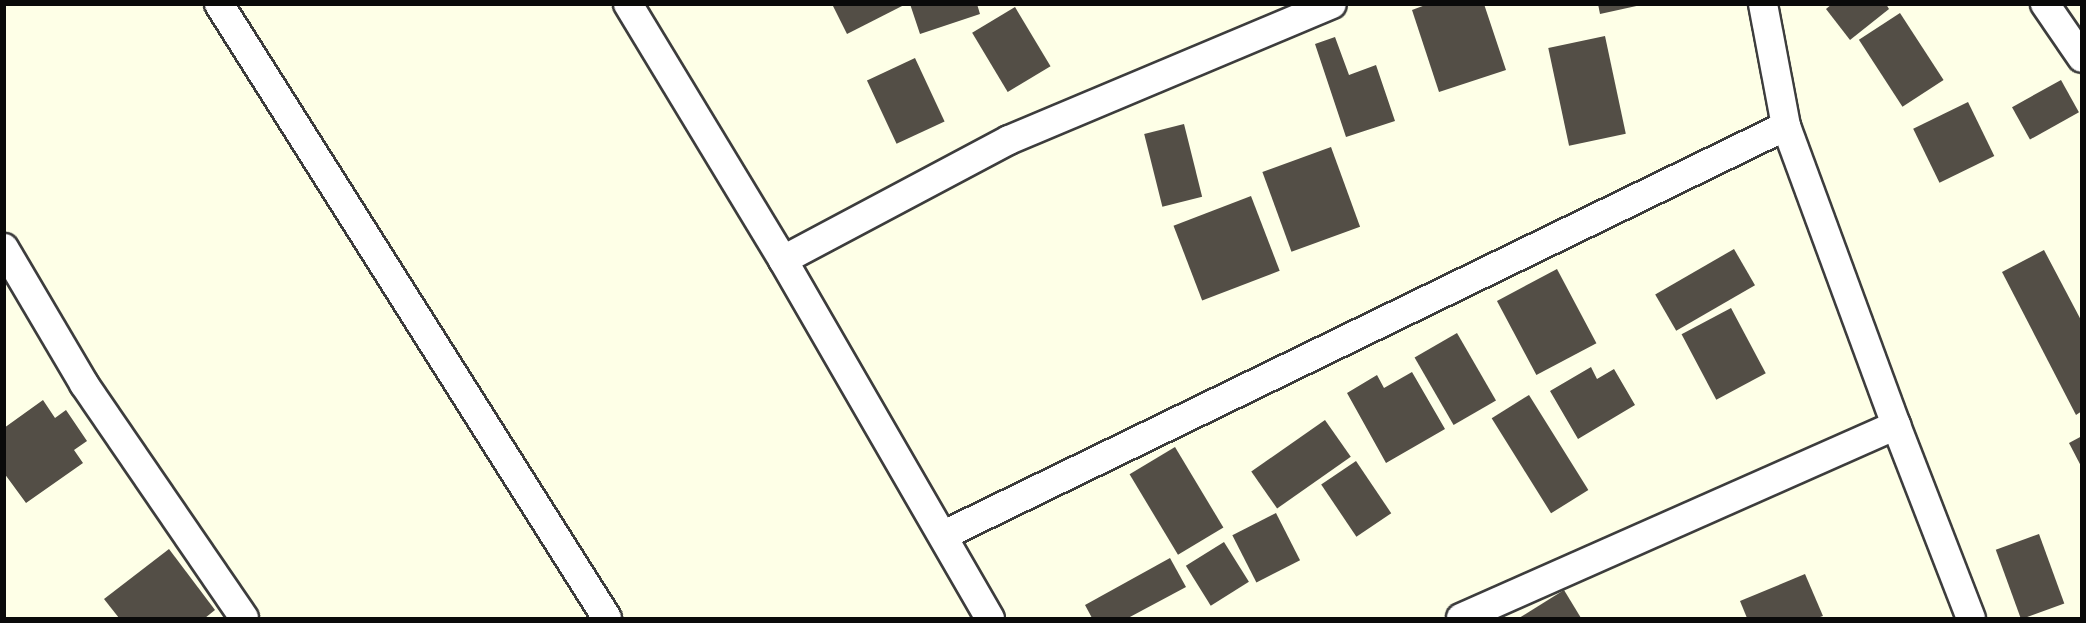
<!DOCTYPE html>
<style>
body{margin:0}
#map{position:relative;width:2086px;height:623px;overflow:hidden;background:#feffe7;font-family:"Crimson Pro",serif}
div>[style]{position:absolute}
[style*='--x']{left:calc(var(--x)*1px);top:calc(var(--y)*1px);width:calc(var(--w)*1px);rotate:calc(var(--a)*1deg)}
.building>*{inset:0;background:#534e46;transform-origin:0 0}
.roads{filter:drop-shadow(2px 0 #3d3d3d) drop-shadow(-2px 0 #3d3d3d) drop-shadow(0 2px #3d3d3d) drop-shadow(0 -2px #3d3d3d)}
.minor>*{height:28px;margin:-14px;padding:0 14px;transform-origin:14px;border-radius:14px;background:#fff}
span{translate:-50% -50%;white-space:nowrap;text-align:center;line-height:1.15;-webkit-text-stroke:6px #fff;paint-order:stroke}
.frame{position:absolute;inset:0;border:6px solid #0a0a0a;pointer-events:none}
</style>
<div id="map">
<div class="building">
<i style="clip-path:polygon(832px 4px,906px 4px,847px 34px)"></i>
<i style="clip-path:polygon(910px 4px,977px 4px,980px 14px,920px 34px)"></i>
<i style="clip-path:polygon(1428px 4px,1484px 4px,1506px 70px,1439px 92px,1412px 10px)"></i>
<i style="clip-path:polygon(1598px 4px,1641px 4px,1641px 5px,1600px 14px)"></i>
<i style="clip-path:polygon(1832px 4px,1886px 4px,1889px 9px,1850px 40px,1826px 9px)"></i>
<i style="left:1015px;top:7px;width:69px;height:50px;rotate:59deg"></i>
<i style="left:1900px;top:13px;width:80px;height:49px;rotate:57deg"></i>
<i style="left:1605px;top:36px;width:100px;height:58px;rotate:78deg"></i>
<i style="clip-path:polygon(1335px 37px,1349px 75px,1376px 65px,1395px 121px,1346px 137px,1315px 44px)"></i>
<i style="left:915px;top:58px;width:70px;height:53px;rotate:65deg"></i>
<i style="left:2061px;top:80px;width:37px;height:56px;rotate:61deg"></i>
<i style="left:1968px;top:102px;width:60px;height:61px;rotate:64deg"></i>
<i style="left:1184px;top:124px;width:75px;height:41px;rotate:76deg"></i>
<i style="left:1331px;top:147px;width:85px;height:73px;rotate:70deg"></i>
<i style="left:1251px;top:196px;width:80px;height:83px;rotate:69deg"></i>
<i style="left:1734px;top:249px;width:42px;height:91px;rotate:60deg"></i>
<i style="clip-path:polygon(2044px 250px,2082px 322px,2082px 411px,2076px 415px,2002px 272px)"></i>
<i style="left:1557px;top:269px;width:84px;height:68px;rotate:62deg"></i>
<i style="left:1731px;top:308px;width:74px;height:56px;rotate:62deg"></i>
<i style="left:1457px;top:333px;width:78px;height:49px;rotate:60deg"></i>
<i style="clip-path:polygon(1591px 367px,1597px 379px,1614px 369px,1635px 405px,1578px 439px,1550px 391px)"></i>
<i style="clip-path:polygon(1412px 372px,1445px 429px,1386px 463px,1347px 393px,1377px 375px,1384px 388px)"></i>
<i style="left:1529px;top:395px;width:112px;height:44px;rotate:58deg"></i>
<i style="clip-path:polygon(43px 400px,55px 418px,66px 410px,87px 441px,74px 450px,83px 463px,26px 503px,4px 473px,4px 428px)"></i>
<i style="left:1325px;top:420px;width:45px;height:90px;rotate:55deg"></i>
<i style="clip-path:polygon(2082px 436px,2082px 468px,2069px 443px)"></i>
<i style="left:1175px;top:447px;width:94px;height:53px;rotate:59deg"></i>
<i style="left:1356px;top:461px;width:63px;height:42px;rotate:56deg"></i>
<i style="left:1276px;top:513px;width:53px;height:49px;rotate:63deg"></i>
<i style="left:2039px;top:534px;width:74px;height:46px;rotate:70deg"></i>
<i style="left:1224px;top:542px;width:47px;height:45px;rotate:58deg"></i>
<i style="clip-path:polygon(169px 549px,215px 610px,205px 618px,119px 618px,104px 599px)"></i>
<i style="clip-path:polygon(1170px 558px,1186px 587px,1128px 618px,1092px 618px,1085px 605px)"></i>
<i style="clip-path:polygon(1805px 574px,1823px 616px,1817px 618px,1747px 618px,1740px 601px)"></i>
<i style="clip-path:polygon(1564px 590px,1581px 618px,1519px 618px)"></i>
</div>
<div class="roads">
<div class="minor">
<i style="--x:219;--y:4;--w:726;--a:57.71"></i>
<i style="--x:628;--y:4;--w:299;--a:58.8"></i>
<i style="--x:783;--y:260;--w:414;--a:60"></i>
<i style="--x:1763;--y:4;--w:124;--a:79.3"></i>
<i style="--x:1786;--y:126;--w:319;--a:69.8"></i>
<i style="--x:1896;--y:425;--w:207;--a:68.8"></i>
<i style="--x:2045;--y:4;--w:65;--a:55.6"></i>
<i style="--x:4;--y:248;--w:158;--a:59.5"></i>
<i style="--x:84;--y:384;--w:283;--a:55.6"></i>
<i style="--x:783;--y:260;--w:256;--a:-28"></i>
<i style="--x:1009;--y:140;--w:350;--a:-22.8"></i>
<i style="--x:944;--y:535;--w:936;--a:-25.91"></i>
<i style="--x:1461;--y:618;--w:476;--a:-23.9"></i>
</div>
</div>
<div class="frame"></div>
</div>
